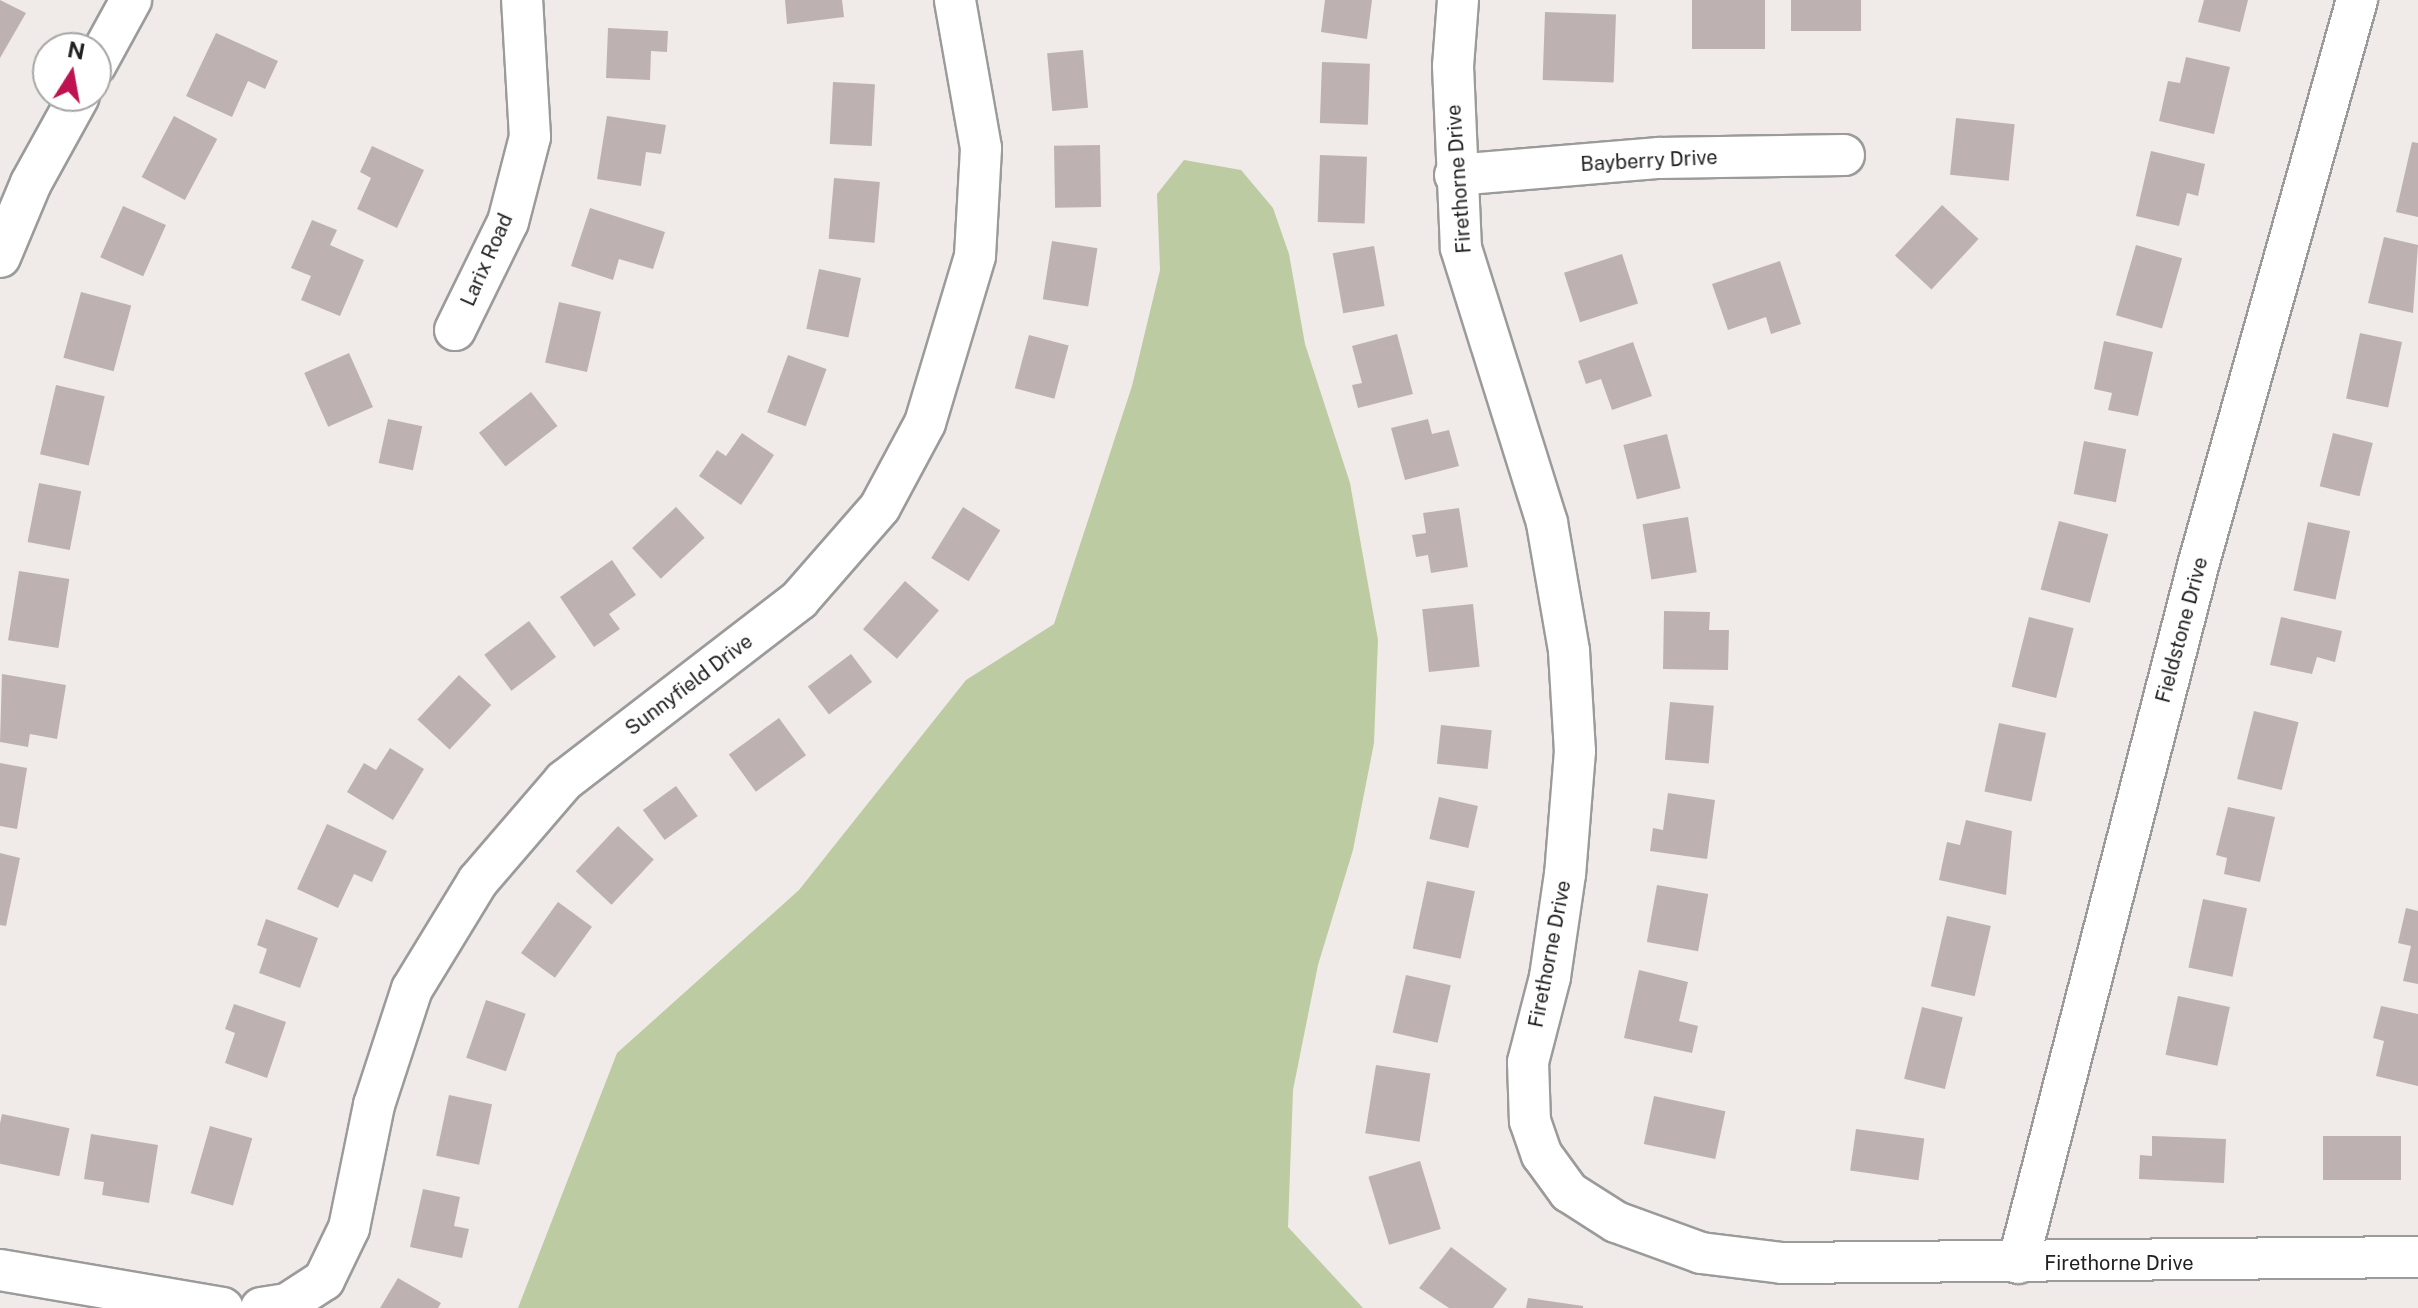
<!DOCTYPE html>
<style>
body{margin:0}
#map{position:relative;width:2418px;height:1308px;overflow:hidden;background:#f0ebe8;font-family:"Public Sans",sans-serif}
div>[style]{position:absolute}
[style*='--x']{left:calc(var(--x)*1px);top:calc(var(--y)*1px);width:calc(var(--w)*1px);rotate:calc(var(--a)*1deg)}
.forest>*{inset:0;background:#bccba1}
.building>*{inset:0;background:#bdb2b1;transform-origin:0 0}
.roads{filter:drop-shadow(2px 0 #9b9b9b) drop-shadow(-2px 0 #9b9b9b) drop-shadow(0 2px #9b9b9b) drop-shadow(0 -2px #9b9b9b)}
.street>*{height:40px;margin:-20px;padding:0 20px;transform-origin:20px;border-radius:20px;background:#fff}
span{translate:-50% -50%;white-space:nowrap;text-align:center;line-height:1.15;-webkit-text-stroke:7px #fff;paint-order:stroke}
.street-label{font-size:20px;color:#212121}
.north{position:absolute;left:32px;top:32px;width:80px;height:80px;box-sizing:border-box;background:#fff;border:2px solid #a6a6a6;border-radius:50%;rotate:11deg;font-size:22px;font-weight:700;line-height:32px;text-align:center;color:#212121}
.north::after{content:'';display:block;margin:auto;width:28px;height:36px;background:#be134f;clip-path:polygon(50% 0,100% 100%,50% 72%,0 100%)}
</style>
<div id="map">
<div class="forest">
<i style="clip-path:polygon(1184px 160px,1241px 170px,1273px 208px,1289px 254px,1305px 344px,1350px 483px,1378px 640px,1374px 743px,1353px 850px,1318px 965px,1293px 1090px,1288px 1227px,1363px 1308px,518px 1308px,617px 1053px,799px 890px,966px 680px,1054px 624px,1132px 386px,1160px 270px,1157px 194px)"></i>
</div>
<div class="building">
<i style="clip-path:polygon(0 0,26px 13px,0 58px)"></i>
<i style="clip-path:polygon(785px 0,842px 0,844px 17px,787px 24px)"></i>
<i style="clip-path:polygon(1325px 0,1372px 0,1367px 39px,1321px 32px)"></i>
<i style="left:1692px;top:0;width:73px;height:49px"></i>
<i style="left:1791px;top:0;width:70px;height:31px"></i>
<i style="clip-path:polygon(2204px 0,2248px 0,2240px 32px,2198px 22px)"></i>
<i style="left:1545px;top:12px;width:71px;height:68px;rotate:2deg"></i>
<i style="clip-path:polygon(608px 28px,668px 31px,667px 52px,651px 51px,650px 80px,606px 78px)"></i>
<i style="clip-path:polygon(216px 33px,278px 61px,265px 89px,248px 81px,232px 117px,186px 96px)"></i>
<i style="left:1083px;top:50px;width:58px;height:36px;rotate:85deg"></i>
<i style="clip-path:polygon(2186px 57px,2230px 67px,2214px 134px,2159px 121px,2168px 81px,2180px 83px)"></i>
<i style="left:1322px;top:62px;width:48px;height:61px;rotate:2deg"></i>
<i style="left:833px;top:82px;width:42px;height:62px;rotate:3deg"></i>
<i style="left:174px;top:116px;width:49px;height:69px;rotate:28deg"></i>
<i style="clip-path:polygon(607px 116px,666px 125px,661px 154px,646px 152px,641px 186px,597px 179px)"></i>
<i style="left:1956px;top:118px;width:59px;height:57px;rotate:6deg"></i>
<i style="clip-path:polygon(2412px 142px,2418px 143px,2418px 217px,2396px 212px)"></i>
<i style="left:1100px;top:145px;width:62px;height:46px;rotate:89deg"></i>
<i style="clip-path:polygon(372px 146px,424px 170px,397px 228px,357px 209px,371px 178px,360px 172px)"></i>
<i style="clip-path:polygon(2151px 151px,2205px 164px,2198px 196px,2187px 193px,2179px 226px,2136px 216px)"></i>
<i style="left:1320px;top:155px;width:47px;height:67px;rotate:2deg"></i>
<i style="left:834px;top:178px;width:46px;height:61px;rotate:5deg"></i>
<i style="left:1942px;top:205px;width:50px;height:69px;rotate:43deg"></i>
<i style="left:123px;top:206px;width:47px;height:56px;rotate:24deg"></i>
<i style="clip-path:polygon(590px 208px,665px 232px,653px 269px,619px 259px,613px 280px,571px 266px)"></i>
<i style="clip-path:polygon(312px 220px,337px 230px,330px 245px,364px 260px,340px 316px,301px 300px,311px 276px,291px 268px)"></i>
<i style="clip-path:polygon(2384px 237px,2418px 245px,2413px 313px,2368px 303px)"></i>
<i style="left:1052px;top:241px;width:46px;height:59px;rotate:9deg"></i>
<i style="left:2136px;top:245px;width:48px;height:73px;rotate:16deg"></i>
<i style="left:1374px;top:246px;width:61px;height:42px;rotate:80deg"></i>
<i style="left:1622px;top:254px;width:52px;height:61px;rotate:72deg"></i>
<i style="clip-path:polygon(1780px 261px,1801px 324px,1771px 334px,1766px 317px,1728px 330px,1712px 284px)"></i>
<i style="left:819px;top:269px;width:43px;height:61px;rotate:12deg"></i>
<i style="left:81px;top:292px;width:52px;height:68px;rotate:15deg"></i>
<i style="left:559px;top:302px;width:43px;height:62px;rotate:13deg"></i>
<i style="left:2360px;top:333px;width:43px;height:67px;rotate:12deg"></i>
<i style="clip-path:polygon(1397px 334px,1413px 394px,1358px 408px,1352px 385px,1362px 383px,1352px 346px)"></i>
<i style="left:1029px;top:335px;width:41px;height:55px;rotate:15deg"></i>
<i style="clip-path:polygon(2104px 341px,2153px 352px,2138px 416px,2108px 410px,2112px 393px,2094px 389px)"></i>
<i style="clip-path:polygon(1633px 342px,1652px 396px,1612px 410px,1601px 379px,1586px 384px,1578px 361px)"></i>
<i style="left:349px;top:353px;width:59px;height:49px;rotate:66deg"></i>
<i style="left:788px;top:355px;width:41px;height:61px;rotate:20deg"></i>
<i style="left:56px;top:385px;width:50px;height:71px;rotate:13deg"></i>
<i style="left:531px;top:392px;width:43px;height:66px;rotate:52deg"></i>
<i style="left:388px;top:419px;width:35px;height:45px;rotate:12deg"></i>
<i style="clip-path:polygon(1428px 419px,1432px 434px,1449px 430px,1459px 466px,1405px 480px,1391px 428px)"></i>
<i style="clip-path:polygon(742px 433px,774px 455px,741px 505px,699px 476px,717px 450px,726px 456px)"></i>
<i style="left:2333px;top:433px;width:41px;height:55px;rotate:14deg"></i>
<i style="left:1667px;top:434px;width:56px;height:45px;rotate:76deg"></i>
<i style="left:2084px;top:441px;width:43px;height:54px;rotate:11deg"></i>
<i style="left:39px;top:483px;width:43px;height:60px;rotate:11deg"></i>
<i style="left:676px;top:507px;width:42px;height:60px;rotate:47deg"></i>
<i style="left:963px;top:507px;width:44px;height:60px;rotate:32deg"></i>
<i style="clip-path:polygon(1459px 508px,1468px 567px,1431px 573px,1428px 555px,1416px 557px,1412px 535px,1426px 533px,1423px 513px)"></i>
<i style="left:1688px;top:517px;width:56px;height:46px;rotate:81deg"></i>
<i style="left:2059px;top:521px;width:51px;height:71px;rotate:15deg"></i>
<i style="left:2308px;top:522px;width:43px;height:70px;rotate:12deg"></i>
<i style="clip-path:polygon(612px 560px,636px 595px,609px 614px,620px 629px,594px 647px,560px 597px)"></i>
<i style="left:19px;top:571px;width:51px;height:70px;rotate:9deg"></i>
<i style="left:905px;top:581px;width:45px;height:64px;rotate:41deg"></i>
<i style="left:1473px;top:604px;width:63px;height:51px;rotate:84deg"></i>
<i style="clip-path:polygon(1664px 611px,1710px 612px,1709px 630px,1729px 630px,1728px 670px,1663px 669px)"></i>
<i style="left:2029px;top:617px;width:46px;height:72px;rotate:14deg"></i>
<i style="clip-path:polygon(2281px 617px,2342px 631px,2335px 662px,2317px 657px,2312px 674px,2270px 665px)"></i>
<i style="left:529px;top:621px;width:45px;height:56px;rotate:53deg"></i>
<i style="left:851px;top:654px;width:35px;height:54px;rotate:53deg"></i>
<i style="clip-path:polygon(2px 674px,66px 685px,57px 739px,30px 734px,28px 747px,0 742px)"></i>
<i style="left:459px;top:675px;width:44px;height:61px;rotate:43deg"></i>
<i style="left:1670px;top:702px;width:44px;height:58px;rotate:5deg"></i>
<i style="left:2254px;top:711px;width:46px;height:70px;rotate:14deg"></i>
<i style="left:779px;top:718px;width:46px;height:62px;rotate:54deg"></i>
<i style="left:1999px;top:723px;width:48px;height:70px;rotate:12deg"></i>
<i style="left:1441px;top:725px;width:51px;height:39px;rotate:6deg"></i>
<i style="clip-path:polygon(390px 748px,424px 769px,393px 820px,347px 792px,364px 763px,376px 770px)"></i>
<i style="clip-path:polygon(0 763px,27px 768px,17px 829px,0 826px)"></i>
<i style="left:676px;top:786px;width:37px;height:41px;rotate:54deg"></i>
<i style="clip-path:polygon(1668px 793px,1715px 800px,1707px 859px,1650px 851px,1653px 828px,1663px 830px)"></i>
<i style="left:1439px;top:797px;width:40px;height:43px;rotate:13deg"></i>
<i style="clip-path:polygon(2228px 807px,2275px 817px,2260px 882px,2224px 874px,2227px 858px,2216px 855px)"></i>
<i style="clip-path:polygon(1966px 820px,2012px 831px,2006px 895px,1939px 880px,1947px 842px,1960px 845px)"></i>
<i style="clip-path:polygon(327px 824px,387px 851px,372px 882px,354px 874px,338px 908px,297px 889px)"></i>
<i style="left:618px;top:826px;width:49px;height:62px;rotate:43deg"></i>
<i style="clip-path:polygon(0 853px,20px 858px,6px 926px,0 925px)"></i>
<i style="left:1427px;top:881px;width:49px;height:69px;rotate:12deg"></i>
<i style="left:1657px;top:885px;width:52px;height:58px;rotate:10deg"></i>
<i style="left:2203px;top:899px;width:45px;height:70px;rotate:12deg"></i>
<i style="left:558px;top:902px;width:42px;height:63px;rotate:36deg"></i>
<i style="clip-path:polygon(2406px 908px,2418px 911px,2418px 984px,2403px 981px,2411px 946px,2398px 943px)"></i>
<i style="left:1947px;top:916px;width:45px;height:72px;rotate:13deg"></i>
<i style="clip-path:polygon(266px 919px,318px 938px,300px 988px,259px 973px,267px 949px,257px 945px)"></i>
<i style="clip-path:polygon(1639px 970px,1688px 982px,1679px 1021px,1698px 1026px,1692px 1053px,1624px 1038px)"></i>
<i style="left:1406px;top:975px;width:46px;height:59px;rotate:13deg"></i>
<i style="left:2178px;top:996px;width:53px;height:60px;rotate:12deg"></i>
<i style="left:486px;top:1000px;width:42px;height:61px;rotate:19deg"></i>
<i style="clip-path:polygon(234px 1004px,286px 1022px,267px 1078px,225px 1063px,235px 1033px,225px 1029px)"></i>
<i style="clip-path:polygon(2381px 1006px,2418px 1014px,2418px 1086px,2376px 1076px,2384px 1041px,2373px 1038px)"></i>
<i style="left:1922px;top:1007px;width:42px;height:74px;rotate:14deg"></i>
<i style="left:1376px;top:1065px;width:55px;height:69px;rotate:9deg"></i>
<i style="left:449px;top:1095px;width:44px;height:62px;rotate:12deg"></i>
<i style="left:1654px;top:1096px;width:73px;height:49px;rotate:12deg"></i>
<i style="left:2px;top:1114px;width:69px;height:49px;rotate:12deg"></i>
<i style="left:210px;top:1126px;width:44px;height:70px;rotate:16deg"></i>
<i style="left:1856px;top:1129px;width:69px;height:42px;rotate:8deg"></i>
<i style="clip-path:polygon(91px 1134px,158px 1145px,149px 1203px,102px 1195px,104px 1182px,84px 1179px)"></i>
<i style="clip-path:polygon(2152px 1136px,2226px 1139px,2224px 1183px,2139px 1179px,2140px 1155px,2152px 1156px)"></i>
<i style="left:2401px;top:1136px;width:44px;height:78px;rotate:90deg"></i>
<i style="left:1420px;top:1161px;width:71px;height:54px;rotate:73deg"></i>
<i style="clip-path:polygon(423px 1189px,460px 1197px,454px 1226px,469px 1229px,462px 1258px,410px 1247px)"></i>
<i style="clip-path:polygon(1451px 1247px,1507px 1289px,1493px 1308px,1449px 1308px,1419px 1288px)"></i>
<i style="clip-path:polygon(398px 1278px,441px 1303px,438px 1308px,380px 1308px)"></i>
<i style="clip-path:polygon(1528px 1298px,1583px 1306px,1583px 1308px,1526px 1308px)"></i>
</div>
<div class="roads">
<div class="street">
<i style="--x:1458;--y:0;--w:66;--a:94.3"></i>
<i style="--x:1453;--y:66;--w:182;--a:87.5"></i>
<i style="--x:1461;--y:248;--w:288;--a:72.6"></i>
<i style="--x:1547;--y:523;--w:130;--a:80.2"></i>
<i style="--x:1569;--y:651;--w:100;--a:86.6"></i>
<i style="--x:1575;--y:751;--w:123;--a:94.6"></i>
<i style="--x:1565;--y:874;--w:104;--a:98.3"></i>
<i style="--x:1550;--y:977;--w:88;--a:104.5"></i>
<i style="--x:1528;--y:1062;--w:59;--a:88.1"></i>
<i style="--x:1530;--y:1121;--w:36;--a:71"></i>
<i style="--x:1542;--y:1155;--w:46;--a:53.9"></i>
<i style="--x:1569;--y:1192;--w:56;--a:32.6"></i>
<i style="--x:1616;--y:1222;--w:90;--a:20"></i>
<i style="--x:1701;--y:1253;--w:82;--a:7"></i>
<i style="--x:1782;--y:1263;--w:636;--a:-0.54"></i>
<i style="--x:96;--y:64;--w:73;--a:-61.3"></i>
<i style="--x:1455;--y:175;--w:205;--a:-4.8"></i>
<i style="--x:1659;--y:158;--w:185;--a:-0.9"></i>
<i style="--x:0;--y:257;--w:80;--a:-67.3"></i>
<i style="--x:31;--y:183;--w:99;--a:-61.1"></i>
<i style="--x:455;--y:330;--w:120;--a:-63.9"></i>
<i style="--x:508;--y:222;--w:88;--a:-75.5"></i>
<i style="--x:530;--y:137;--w:137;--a:-93.3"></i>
<i style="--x:2018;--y:1263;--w:724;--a:-75.52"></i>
<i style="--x:2199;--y:562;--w:584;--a:-74.3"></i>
<i style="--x:0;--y:1270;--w:226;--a:9.7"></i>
<i style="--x:261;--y:1308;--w:26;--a:-9"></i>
<i style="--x:287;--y:1304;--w:44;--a:-33"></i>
<i style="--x:324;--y:1280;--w:58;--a:-64.3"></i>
<i style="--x:349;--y:1228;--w:126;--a:-78.5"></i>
<i style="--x:374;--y:1105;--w:122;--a:-71.9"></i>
<i style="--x:412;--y:989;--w:127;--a:-58.6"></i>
<i style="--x:478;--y:881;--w:132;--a:-49.3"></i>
<i style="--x:564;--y:781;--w:297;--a:-37.6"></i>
<i style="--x:799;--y:600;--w:123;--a:-48.9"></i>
<i style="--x:880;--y:507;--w:95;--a:-61.8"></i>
<i style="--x:925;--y:423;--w:174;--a:-73.3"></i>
<i style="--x:975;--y:256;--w:108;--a:-86.8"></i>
<i style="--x:981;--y:148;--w:150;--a:-100"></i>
</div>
</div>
<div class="street-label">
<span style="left:1649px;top:161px;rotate:-3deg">Bayberry Drive</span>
<span style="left:1459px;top:179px;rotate:-94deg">Firethorne Drive</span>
<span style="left:487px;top:260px;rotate:-66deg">Larix Road</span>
<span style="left:2182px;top:630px;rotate:-75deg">Fieldstone Drive</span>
<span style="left:689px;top:685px;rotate:-37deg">Sunnyfield Drive</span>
<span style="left:1550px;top:954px;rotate:-79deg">Firethorne Drive</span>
<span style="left:2119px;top:1263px">Firethorne Drive</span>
</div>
<div class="north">N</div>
</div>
